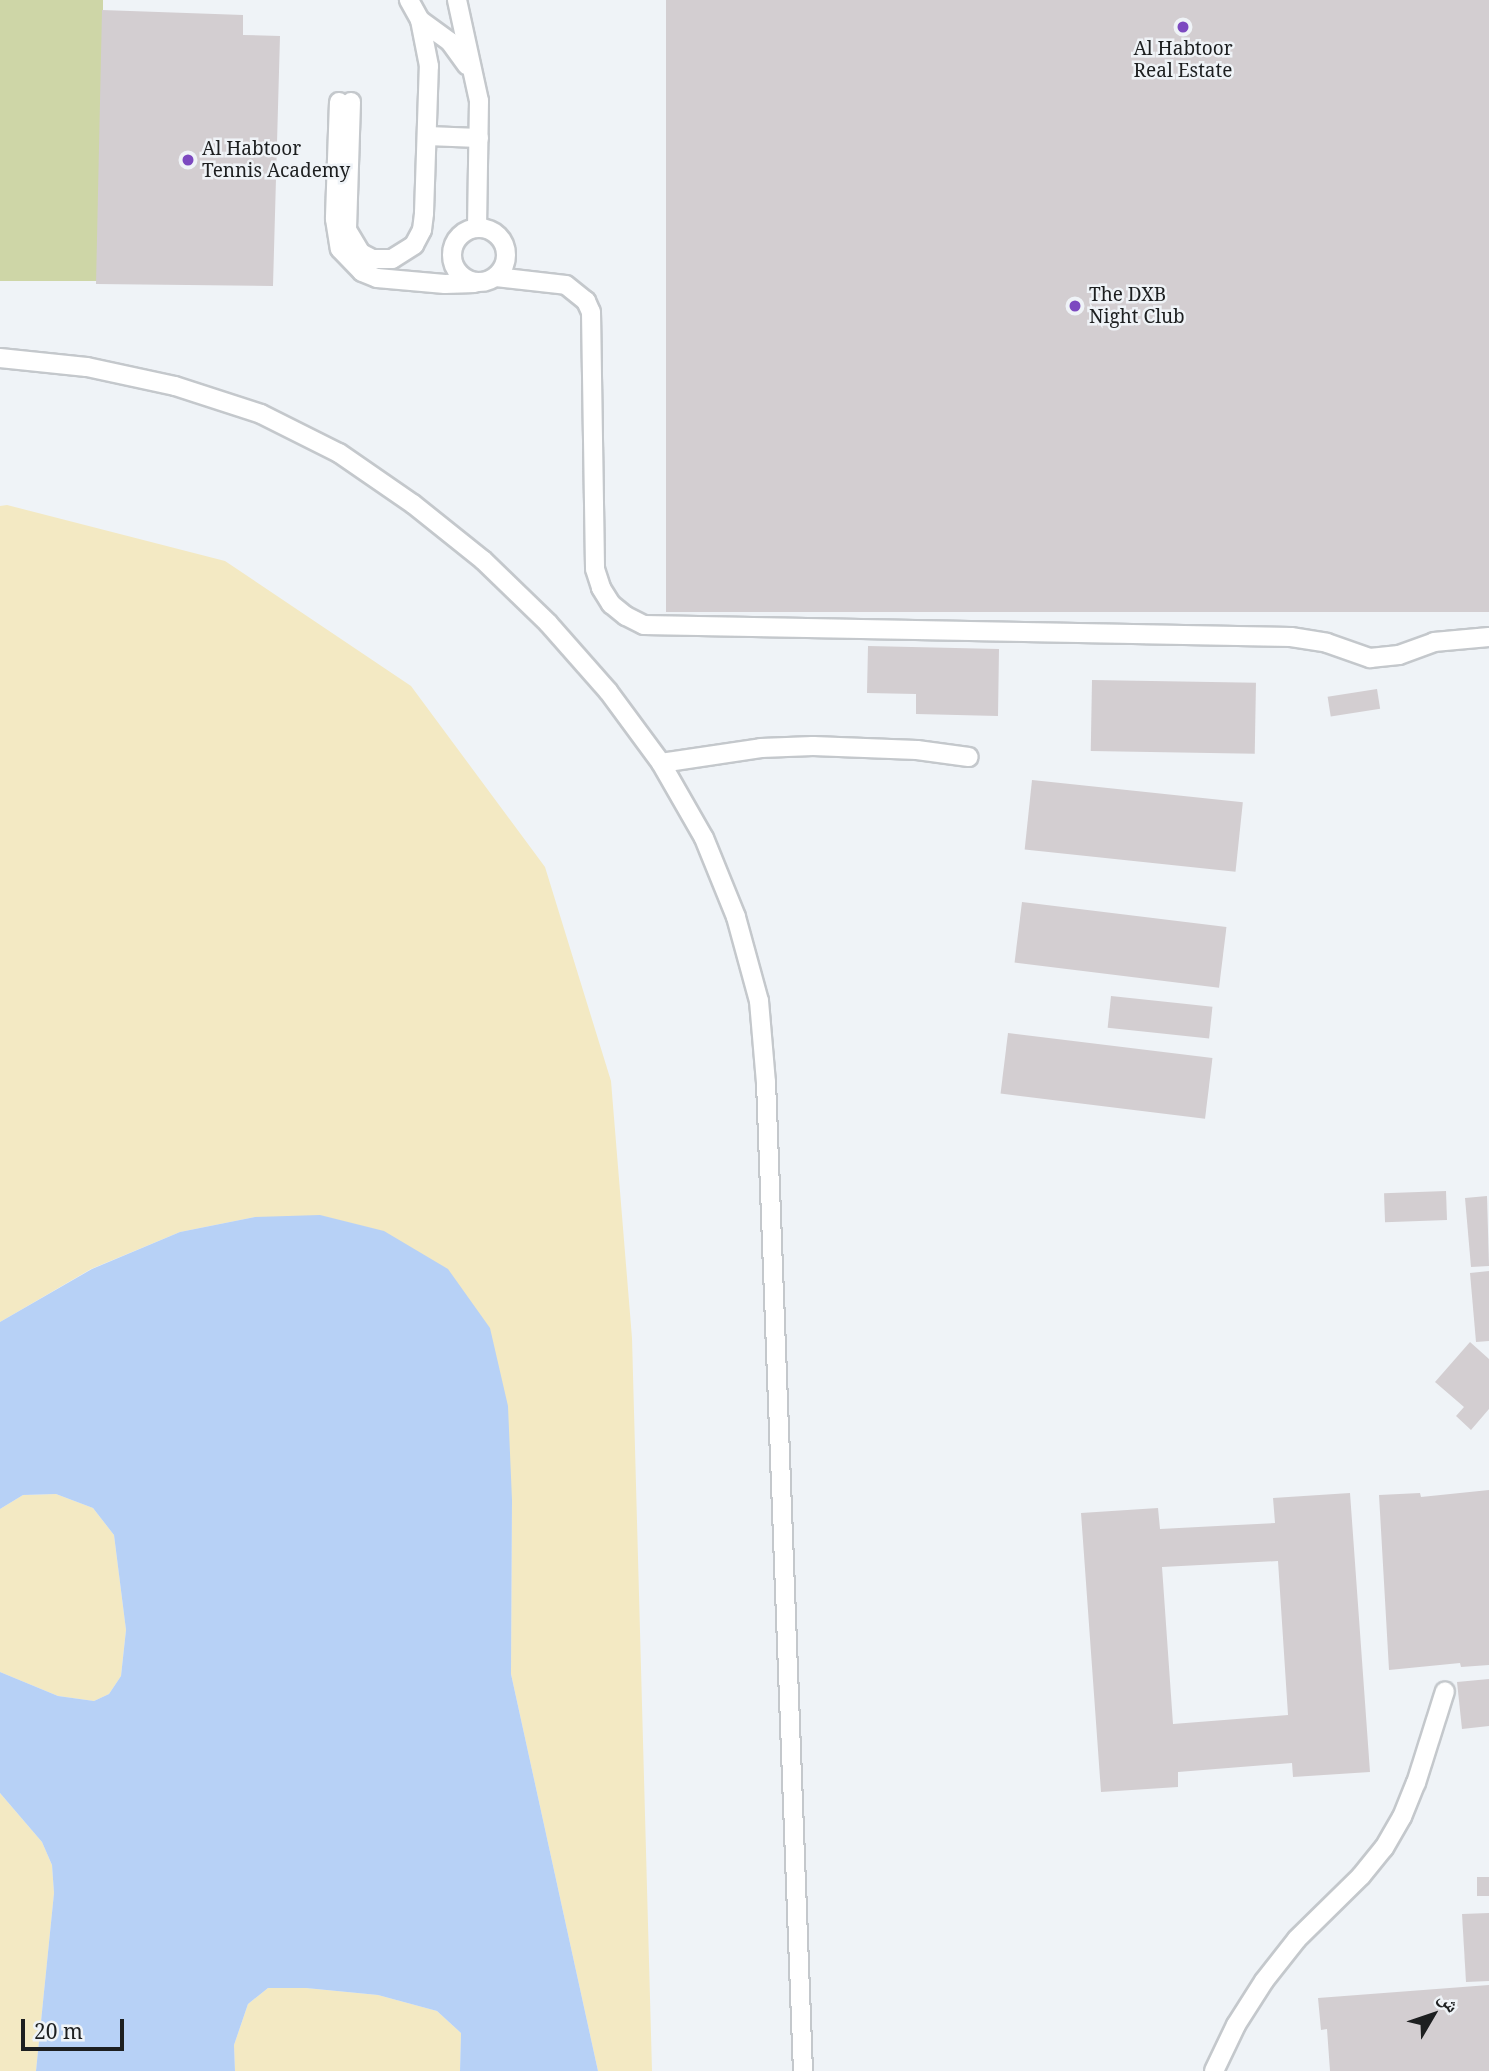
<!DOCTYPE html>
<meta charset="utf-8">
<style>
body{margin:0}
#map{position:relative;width:1489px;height:2071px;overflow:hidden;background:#eff3f7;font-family:"Noto Serif","Noto Naskh Arabic",serif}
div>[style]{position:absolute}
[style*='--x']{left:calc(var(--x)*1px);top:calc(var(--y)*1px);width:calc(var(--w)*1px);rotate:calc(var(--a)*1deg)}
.green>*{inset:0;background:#ced6a7;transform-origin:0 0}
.sand>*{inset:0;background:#f3e9c3}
.water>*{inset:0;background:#b7d1f6}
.building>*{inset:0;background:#d3ced1;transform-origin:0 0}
.roads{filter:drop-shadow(2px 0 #c4c8cc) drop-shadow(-2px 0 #c4c8cc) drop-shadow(0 2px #c4c8cc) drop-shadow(0 -2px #c4c8cc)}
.service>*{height:18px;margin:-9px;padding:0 9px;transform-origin:9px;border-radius:9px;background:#fff}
.service>.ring{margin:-9px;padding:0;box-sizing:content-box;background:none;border:18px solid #fff;border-radius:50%}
.dots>*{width:19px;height:19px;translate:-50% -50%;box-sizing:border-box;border:4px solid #eff3f7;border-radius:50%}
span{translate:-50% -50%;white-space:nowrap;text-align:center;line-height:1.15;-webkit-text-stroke:5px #eff3f7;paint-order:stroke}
.poi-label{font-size:19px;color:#1d1f20}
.left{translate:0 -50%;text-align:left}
.north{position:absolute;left:1398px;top:1980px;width:70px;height:70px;-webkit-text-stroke:5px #eff3f7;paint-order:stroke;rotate:51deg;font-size:19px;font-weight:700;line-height:28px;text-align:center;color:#1d1f20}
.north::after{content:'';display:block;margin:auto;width:24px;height:32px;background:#1d1f20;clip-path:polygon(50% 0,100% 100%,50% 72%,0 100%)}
.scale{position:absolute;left:21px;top:2019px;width:103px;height:32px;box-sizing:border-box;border:4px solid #1d1f20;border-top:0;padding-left:9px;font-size:21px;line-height:24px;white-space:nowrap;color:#1d1f20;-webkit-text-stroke:5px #eff3f7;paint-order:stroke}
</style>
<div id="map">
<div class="green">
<i style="left:0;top:0;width:103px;height:281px"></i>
</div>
<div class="sand">
<i style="clip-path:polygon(7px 505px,225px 561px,411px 686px,545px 867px,611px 1081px,632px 1338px,652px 2071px,598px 2071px,511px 1674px,512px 1500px,255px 1217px,180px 1232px,91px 1269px,0 1322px,0 506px)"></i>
<i style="clip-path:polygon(56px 1494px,93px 1508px,114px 1535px,126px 1630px,121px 1676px,109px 1694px,94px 1701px,58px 1696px,0 1672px,0 1509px,23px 1495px)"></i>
<i style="clip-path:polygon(0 1793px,42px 1842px,52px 1865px,54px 1893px,36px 2071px,0 2071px)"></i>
<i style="clip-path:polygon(268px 1988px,306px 1988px,378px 1995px,437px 2011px,461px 2033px,460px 2071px,235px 2071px,234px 2045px,248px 2004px)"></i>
</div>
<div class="water">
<i style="clip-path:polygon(320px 1215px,384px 1231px,448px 1269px,490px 1328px,508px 1406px,512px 1500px,511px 1674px,598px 2071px,460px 2071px,461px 2033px,437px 2011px,378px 1995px,306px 1988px,268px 1988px,248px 2004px,234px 2045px,235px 2071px,36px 2071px,54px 1893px,52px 1865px,42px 1842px,0 1793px,0 1672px,58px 1696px,94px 1701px,109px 1694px,121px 1676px,126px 1630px,114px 1535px,93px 1508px,56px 1494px,23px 1495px,0 1509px,0 1322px,92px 1269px,180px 1232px,255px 1217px)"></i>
</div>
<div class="building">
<i style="left:666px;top:0;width:823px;height:612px"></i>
<i style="clip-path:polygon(102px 10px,243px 15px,243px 35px,280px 36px,273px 286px,96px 284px)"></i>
<i style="clip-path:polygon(868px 646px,999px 649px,998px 716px,916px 714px,916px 694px,867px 693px)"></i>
<i style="left:1092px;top:680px;width:164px;height:71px;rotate:1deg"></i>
<i style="left:1377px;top:689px;width:20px;height:50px;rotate:81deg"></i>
<i style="left:1032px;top:780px;width:212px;height:70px;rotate:6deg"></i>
<i style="left:1022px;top:902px;width:206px;height:61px;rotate:7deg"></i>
<i style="left:1111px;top:996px;width:102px;height:32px;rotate:6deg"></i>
<i style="left:1008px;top:1033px;width:206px;height:61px;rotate:7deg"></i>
<i style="left:1446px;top:1191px;width:29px;height:62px;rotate:88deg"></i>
<i style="clip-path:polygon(1487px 1196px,1489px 1266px,1471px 1267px,1465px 1198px)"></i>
<i style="clip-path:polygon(1489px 1271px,1489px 1341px,1476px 1342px,1470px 1273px)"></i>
<i style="clip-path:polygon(1470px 1342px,1489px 1359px,1489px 1409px,1471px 1430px,1456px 1416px,1464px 1407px,1435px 1382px)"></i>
<i style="clip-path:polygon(1489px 1490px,1489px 1665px,1461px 1667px,1460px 1663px,1389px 1670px,1379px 1495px,1420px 1493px,1421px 1497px)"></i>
<i style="clip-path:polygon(evenodd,1350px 1493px,1370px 1772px,1293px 1777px,1292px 1763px,1178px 1772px,1178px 1787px,1101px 1792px,1081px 1513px,1158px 1508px,1160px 1529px,1275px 1523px,1273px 1498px,1350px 1493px,1278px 1561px,1288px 1715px,1173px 1724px,1162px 1567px,1278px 1561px)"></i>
<i style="clip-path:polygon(1489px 1679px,1489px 1726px,1462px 1729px,1457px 1682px)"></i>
<i style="left:1477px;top:1877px;width:12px;height:19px"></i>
<i style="clip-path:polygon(1489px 1913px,1489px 1981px,1466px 1982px,1462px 1914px)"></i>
<i style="clip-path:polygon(1489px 1985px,1489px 2071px,1330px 2071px,1327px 2029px,1321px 2030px,1318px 1998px)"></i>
</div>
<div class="roads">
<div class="service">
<i style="--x:457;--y:0;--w:103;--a:77.7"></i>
<i style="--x:479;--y:101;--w:126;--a:90.9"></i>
<i style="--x:420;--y:20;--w:37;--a:36"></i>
<i style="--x:450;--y:42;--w:29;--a:54"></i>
<i style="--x:339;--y:102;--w:117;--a:92"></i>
<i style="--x:335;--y:219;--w:30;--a:81"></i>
<i style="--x:340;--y:249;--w:32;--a:46"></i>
<i style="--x:362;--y:272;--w:16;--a:22"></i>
<i style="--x:377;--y:278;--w:68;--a:5"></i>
<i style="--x:445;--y:284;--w:30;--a:-2"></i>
<i style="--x:351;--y:102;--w:128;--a:91.8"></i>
<i style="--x:347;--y:230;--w:27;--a:59"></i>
<i style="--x:361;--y:253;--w:13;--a:27"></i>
<i style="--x:373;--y:259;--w:19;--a:0"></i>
<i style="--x:392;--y:259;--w:26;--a:-32"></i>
<i style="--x:414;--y:245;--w:17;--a:-62"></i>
<i style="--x:422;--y:230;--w:17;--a:-83"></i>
<i style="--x:424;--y:213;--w:147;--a:-88.1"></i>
<i style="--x:429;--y:66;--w:47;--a:-101.1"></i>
<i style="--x:420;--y:20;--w:23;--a:-119"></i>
<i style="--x:427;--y:136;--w:52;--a:2.2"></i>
<i class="ring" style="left:452px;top:228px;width:36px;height:36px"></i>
<i style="--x:496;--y:277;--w:70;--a:6.5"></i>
<i style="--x:566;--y:285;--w:26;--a:39"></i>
<i style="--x:586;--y:301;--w:12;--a:66"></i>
<i style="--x:591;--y:312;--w:257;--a:89.1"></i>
<i style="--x:595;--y:569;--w:20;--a:72"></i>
<i style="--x:601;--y:588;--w:19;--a:58"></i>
<i style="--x:611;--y:604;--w:19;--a:39"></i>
<i style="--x:626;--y:616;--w:20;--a:27"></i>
<i style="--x:644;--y:625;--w:647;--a:1.06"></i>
<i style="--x:1291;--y:637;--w:36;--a:9"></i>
<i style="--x:1327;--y:643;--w:46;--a:19.2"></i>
<i style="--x:1370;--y:658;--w:29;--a:-6"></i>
<i style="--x:1399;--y:655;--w:37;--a:-20"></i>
<i style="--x:1434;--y:642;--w:55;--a:-5.2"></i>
<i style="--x:0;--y:358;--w:87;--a:5.9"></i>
<i style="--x:87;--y:367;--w:90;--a:12.2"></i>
<i style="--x:175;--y:386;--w:90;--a:18"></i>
<i style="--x:261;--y:414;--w:87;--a:26.6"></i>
<i style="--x:339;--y:453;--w:90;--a:34.6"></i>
<i style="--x:413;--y:504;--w:90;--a:38.7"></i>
<i style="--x:483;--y:560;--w:91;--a:44.1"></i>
<i style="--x:548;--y:623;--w:91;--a:48.6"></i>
<i style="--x:608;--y:691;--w:89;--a:53.6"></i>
<i style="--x:661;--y:763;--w:86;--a:60.2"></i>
<i style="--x:704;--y:838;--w:85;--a:67.9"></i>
<i style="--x:736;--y:917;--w:87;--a:74.7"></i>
<i style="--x:759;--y:1001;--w:81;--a:85.1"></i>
<i style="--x:766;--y:1082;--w:990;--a:87.86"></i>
<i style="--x:661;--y:763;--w:101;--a:-8.5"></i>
<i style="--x:761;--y:748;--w:52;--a:-2.2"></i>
<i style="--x:813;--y:746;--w:104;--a:2.2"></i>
<i style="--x:917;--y:750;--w:52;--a:7.7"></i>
<i style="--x:1214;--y:2071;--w:51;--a:-64.4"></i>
<i style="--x:1236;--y:2025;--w:52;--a:-57.5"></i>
<i style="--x:1264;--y:1981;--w:53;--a:-51.8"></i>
<i style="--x:1297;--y:1939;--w:90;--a:-44.5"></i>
<i style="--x:1361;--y:1876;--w:36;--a:-51"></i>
<i style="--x:1384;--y:1848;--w:36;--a:-60"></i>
<i style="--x:1402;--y:1817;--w:37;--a:-68"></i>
<i style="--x:1416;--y:1783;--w:96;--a:-72.5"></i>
</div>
</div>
<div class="dots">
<i style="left:1183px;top:27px;background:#7c49c0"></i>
<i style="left:188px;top:160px;background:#7c49c0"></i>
<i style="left:1075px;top:306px;background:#7c49c0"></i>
</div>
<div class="poi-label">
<span style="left:1183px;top:60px">Al Habtoor<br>Real Estate</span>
<span class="left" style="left:202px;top:160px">Al Habtoor<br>Tennis Academy</span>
<span class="left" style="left:1089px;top:306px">The DXB<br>Night Club</span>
</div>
<div class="north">ش</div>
<div class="scale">20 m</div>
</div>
